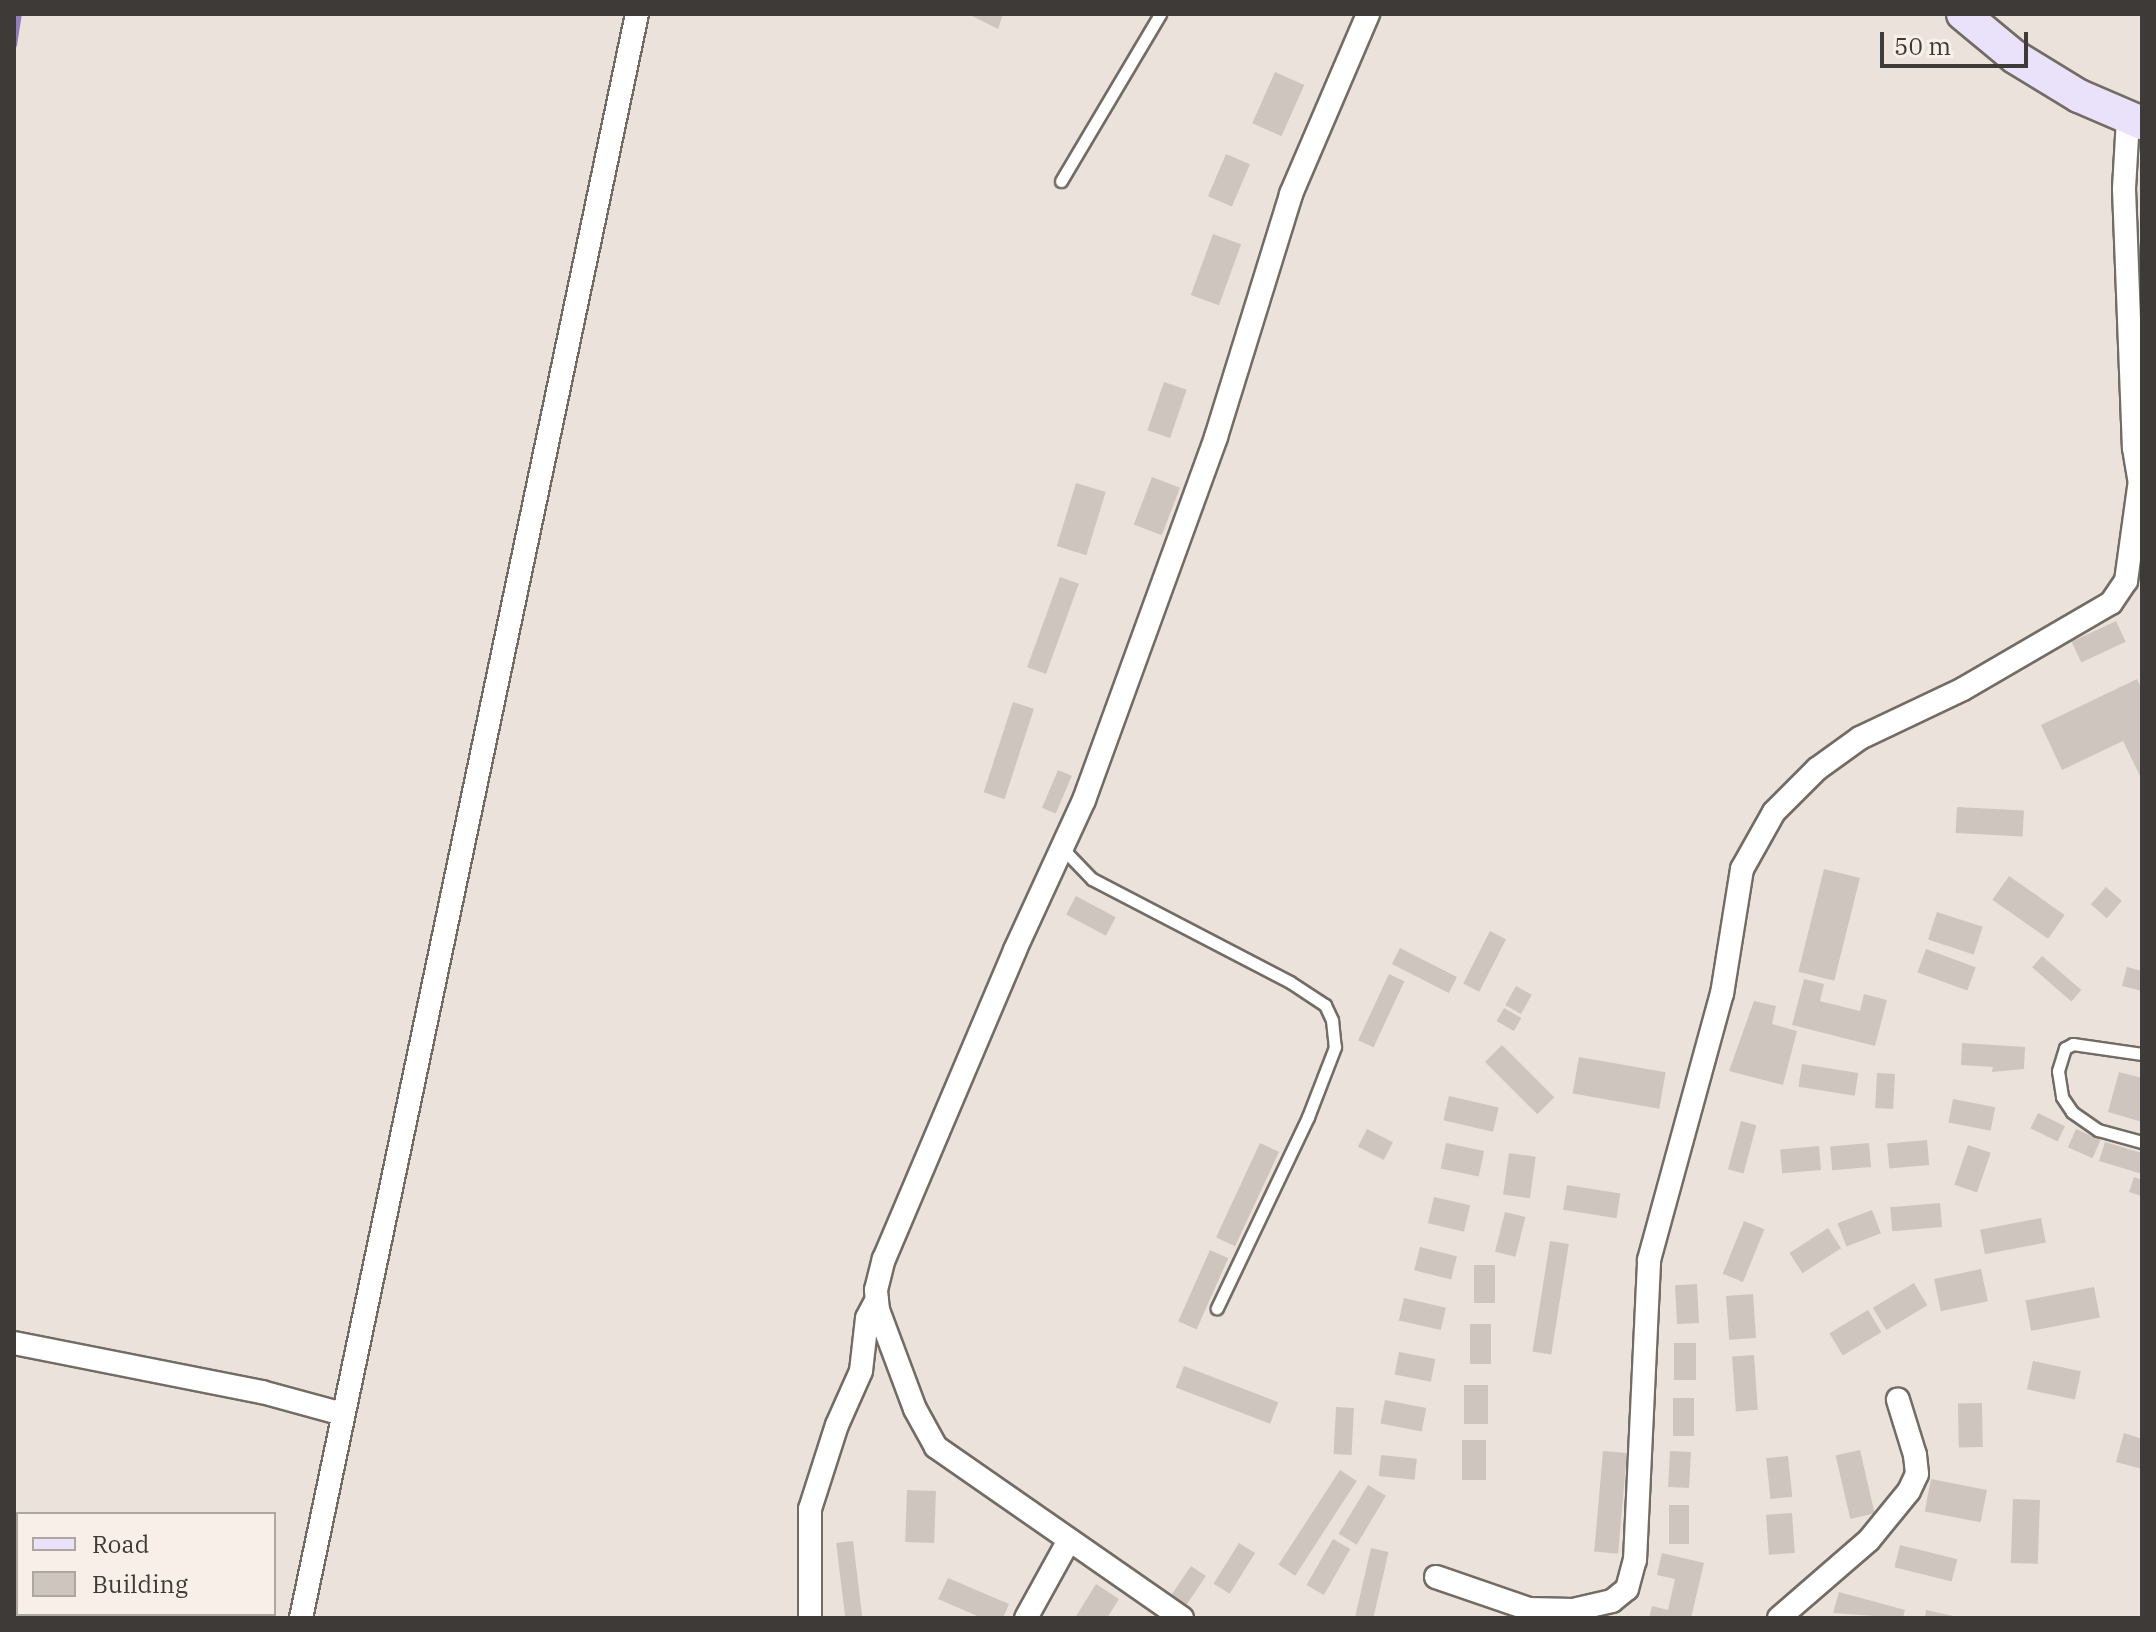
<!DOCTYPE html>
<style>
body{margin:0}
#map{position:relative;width:2156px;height:1632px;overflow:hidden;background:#ebe3db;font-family:"IBM Plex Serif",serif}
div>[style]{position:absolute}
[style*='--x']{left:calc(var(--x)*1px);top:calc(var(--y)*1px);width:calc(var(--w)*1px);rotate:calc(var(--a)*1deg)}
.stream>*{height:6px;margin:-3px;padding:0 3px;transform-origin:3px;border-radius:3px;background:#937dc1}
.building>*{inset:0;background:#cec6be;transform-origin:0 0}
.roads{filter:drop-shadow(2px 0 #736c65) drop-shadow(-2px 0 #736c65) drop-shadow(0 2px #736c65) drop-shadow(0 -2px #736c65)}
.lane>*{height:11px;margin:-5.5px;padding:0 5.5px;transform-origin:5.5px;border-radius:5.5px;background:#fff}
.street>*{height:22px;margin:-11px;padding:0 11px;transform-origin:11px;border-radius:11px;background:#fff}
.secondary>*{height:32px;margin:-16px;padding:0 16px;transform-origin:16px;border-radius:16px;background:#eae2fb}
span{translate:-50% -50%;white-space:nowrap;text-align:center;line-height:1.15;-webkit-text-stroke:6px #f8f0e8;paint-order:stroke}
.frame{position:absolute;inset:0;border:16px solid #3d3a37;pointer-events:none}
.legend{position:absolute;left:16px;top:1512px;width:260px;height:104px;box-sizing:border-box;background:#f8f0e8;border:2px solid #ada7a1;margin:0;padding:10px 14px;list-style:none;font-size:24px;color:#3d3a37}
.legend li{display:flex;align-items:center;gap:16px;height:40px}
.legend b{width:40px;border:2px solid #ada7a1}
.scale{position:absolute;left:1880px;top:32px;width:148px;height:36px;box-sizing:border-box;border:4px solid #3d3a37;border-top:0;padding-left:10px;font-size:24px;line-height:28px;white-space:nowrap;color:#3d3a37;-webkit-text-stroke:6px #f8f0e8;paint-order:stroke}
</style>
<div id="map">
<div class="stream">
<i style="--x:14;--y:45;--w:31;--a:-81"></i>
</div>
<div class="building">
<i style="clip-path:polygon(968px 14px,1003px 14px,998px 29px)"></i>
<i style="left:1275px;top:72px;width:32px;height:56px;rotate:24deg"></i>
<i style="left:1226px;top:154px;width:26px;height:46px;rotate:23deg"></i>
<i style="left:1213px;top:234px;width:30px;height:65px;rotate:20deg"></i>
<i style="left:1164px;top:382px;width:24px;height:51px;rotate:19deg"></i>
<i style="left:1152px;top:477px;width:30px;height:51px;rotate:21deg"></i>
<i style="left:1076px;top:483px;width:31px;height:66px;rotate:17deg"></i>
<i style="left:1060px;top:577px;width:20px;height:96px;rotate:20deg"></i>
<i style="left:2116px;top:621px;width:23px;height:49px;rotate:65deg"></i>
<i style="clip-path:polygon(2137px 679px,2142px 690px,2142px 780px,2123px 741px,2062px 770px,2041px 725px)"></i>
<i style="left:1013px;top:702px;width:22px;height:95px;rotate:18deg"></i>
<i style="left:1058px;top:770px;width:15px;height:41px;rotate:23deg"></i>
<i style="left:1957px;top:807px;width:67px;height:26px;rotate:3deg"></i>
<i style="left:1824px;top:869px;width:37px;height:106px;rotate:14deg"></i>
<i style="left:2009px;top:876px;width:68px;height:29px;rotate:35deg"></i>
<i style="left:2106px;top:887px;width:21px;height:23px;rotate:41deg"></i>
<i style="left:1076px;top:896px;width:45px;height:21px;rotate:28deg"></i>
<i style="left:1937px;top:912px;width:48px;height:29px;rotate:18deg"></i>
<i style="left:1490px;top:931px;width:18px;height:59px;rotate:27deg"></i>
<i style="left:1400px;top:948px;width:64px;height:18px;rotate:27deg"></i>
<i style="left:1926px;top:949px;width:53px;height:25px;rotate:20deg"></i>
<i style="left:2042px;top:956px;width:52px;height:15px;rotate:41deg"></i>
<i style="clip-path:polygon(2127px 967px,2142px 971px,2142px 991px,2122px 986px)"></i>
<i style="left:1389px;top:974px;width:17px;height:73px;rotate:25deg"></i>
<i style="clip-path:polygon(1804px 979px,1824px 984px,1820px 1001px,1860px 1011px,1864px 994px,1887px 1000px,1875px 1046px,1792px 1025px)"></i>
<i style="left:1516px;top:986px;width:18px;height:22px;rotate:29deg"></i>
<i style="clip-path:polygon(1754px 1001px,1776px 1006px,1772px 1024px,1797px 1031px,1783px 1085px,1729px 1071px)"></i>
<i style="left:1504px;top:1008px;width:20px;height:15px;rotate:30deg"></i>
<i style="clip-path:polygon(1962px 1043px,2025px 1047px,2024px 1069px,1992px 1072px,1993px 1067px,1961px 1065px)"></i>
<i style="left:1502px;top:1045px;width:74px;height:24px;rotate:45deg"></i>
<i style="left:1579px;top:1057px;width:88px;height:37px;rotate:10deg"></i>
<i style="left:1802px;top:1064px;width:57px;height:23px;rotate:9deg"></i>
<i style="clip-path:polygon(2119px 1072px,2142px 1078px,2142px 1122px,2108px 1112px)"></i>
<i style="left:1877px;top:1073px;width:18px;height:35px;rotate:3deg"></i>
<i style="left:1449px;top:1096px;width:51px;height:25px;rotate:13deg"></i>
<i style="left:1953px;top:1099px;width:43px;height:24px;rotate:11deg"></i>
<i style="left:2038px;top:1113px;width:30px;height:17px;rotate:26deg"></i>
<i style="left:1741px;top:1121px;width:16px;height:50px;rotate:15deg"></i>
<i style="left:1367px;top:1129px;width:29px;height:20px;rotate:27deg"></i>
<i style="left:2076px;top:1129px;width:27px;height:20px;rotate:24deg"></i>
<i style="left:1927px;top:1140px;width:25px;height:40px;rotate:85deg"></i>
<i style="clip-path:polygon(2105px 1142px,2142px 1153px,2142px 1174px,2099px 1161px)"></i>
<i style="left:1260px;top:1143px;width:21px;height:104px;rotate:25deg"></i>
<i style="left:1446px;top:1143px;width:39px;height:26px;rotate:12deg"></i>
<i style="left:1869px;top:1143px;width:24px;height:39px;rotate:85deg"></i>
<i style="left:1968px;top:1145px;width:24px;height:42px;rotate:19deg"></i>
<i style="left:1819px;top:1146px;width:24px;height:39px;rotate:85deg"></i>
<i style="left:1509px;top:1153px;width:27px;height:42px;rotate:8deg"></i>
<i style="clip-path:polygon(2134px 1177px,2142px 1180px,2142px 1196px,2129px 1192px)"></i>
<i style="left:1567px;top:1185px;width:54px;height:25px;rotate:9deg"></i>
<i style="left:1434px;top:1197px;width:37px;height:27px;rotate:13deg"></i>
<i style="left:1940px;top:1203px;width:24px;height:50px;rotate:85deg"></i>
<i style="left:1872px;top:1210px;width:25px;height:37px;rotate:69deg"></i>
<i style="left:1505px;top:1212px;width:21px;height:41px;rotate:14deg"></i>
<i style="left:2041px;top:1218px;width:25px;height:62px;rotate:79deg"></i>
<i style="left:1744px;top:1221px;width:22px;height:57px;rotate:22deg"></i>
<i style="left:1828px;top:1228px;width:24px;height:46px;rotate:57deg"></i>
<i style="left:1550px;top:1241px;width:19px;height:112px;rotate:9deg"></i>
<i style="left:1420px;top:1247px;width:38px;height:24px;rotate:14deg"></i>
<i style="left:1210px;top:1250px;width:20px;height:78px;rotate:24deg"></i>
<i style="left:1474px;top:1265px;width:21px;height:38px"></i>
<i style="left:1981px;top:1269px;width:33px;height:48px;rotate:78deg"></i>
<i style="left:1914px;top:1283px;width:26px;height:48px;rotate:59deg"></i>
<i style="left:1697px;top:1284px;width:39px;height:22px;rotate:87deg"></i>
<i style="left:2094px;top:1287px;width:31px;height:70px;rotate:79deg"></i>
<i style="left:1753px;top:1294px;width:44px;height:27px;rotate:86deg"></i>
<i style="left:1404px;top:1298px;width:43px;height:23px;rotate:13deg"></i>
<i style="left:1868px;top:1310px;width:26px;height:45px;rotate:59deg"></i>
<i style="left:1470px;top:1324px;width:21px;height:40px"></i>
<i style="left:1674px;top:1343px;width:22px;height:37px"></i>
<i style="left:1399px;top:1352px;width:37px;height:23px;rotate:11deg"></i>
<i style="left:1754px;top:1355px;width:55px;height:22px;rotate:86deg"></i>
<i style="left:2033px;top:1361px;width:49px;height:29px;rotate:12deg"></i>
<i style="left:1184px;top:1366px;width:101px;height:23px;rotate:21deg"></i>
<i style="left:1488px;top:1385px;width:39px;height:24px;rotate:90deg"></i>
<i style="left:1673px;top:1398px;width:21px;height:38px"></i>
<i style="left:1385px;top:1400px;width:42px;height:24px;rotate:11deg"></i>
<i style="left:1982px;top:1403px;width:44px;height:24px;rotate:89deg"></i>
<i style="left:1336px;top:1407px;width:18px;height:47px;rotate:3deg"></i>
<i style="clip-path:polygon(2124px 1433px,2142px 1439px,2142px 1469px,2116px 1462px)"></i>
<i style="left:1462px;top:1440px;width:24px;height:40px"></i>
<i style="left:1860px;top:1450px;width:65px;height:25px;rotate:77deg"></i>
<i style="left:1603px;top:1451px;width:24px;height:101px;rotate:5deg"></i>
<i style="left:1670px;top:1451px;width:21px;height:36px;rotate:3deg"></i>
<i style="left:1381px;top:1455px;width:36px;height:21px;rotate:6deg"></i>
<i style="left:1788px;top:1456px;width:41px;height:22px;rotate:84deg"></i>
<i style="left:1340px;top:1470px;width:20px;height:113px;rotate:33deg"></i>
<i style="left:1931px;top:1479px;width:57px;height:33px;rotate:11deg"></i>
<i style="left:1368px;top:1485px;width:21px;height:57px;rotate:31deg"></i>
<i style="left:907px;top:1490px;width:29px;height:52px;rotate:2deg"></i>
<i style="left:2013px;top:1499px;width:27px;height:64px;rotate:2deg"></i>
<i style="left:1669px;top:1505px;width:20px;height:39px"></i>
<i style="left:1792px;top:1513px;width:40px;height:26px;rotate:86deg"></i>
<i style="left:1333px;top:1539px;width:20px;height:53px;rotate:30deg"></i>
<i style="left:853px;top:1541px;width:77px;height:17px;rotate:83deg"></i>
<i style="left:1239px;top:1543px;width:19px;height:48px;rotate:32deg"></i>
<i style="left:1900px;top:1545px;width:59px;height:23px;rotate:14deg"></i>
<i style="left:1371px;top:1548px;width:18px;height:71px;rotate:13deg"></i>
<i style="clip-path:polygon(1662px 1553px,1704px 1563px,1691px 1618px,1649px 1618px,1652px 1606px,1668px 1610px,1675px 1579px,1657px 1575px)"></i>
<i style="left:1191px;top:1566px;width:18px;height:35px;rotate:34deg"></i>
<i style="clip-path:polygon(948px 1578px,1009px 1604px,1003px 1618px,982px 1618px,938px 1599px)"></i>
<i style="clip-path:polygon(1096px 1584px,1119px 1599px,1107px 1618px,1075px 1618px)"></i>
<i style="clip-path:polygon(1839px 1592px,1905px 1610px,1903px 1618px,1833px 1613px)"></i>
<i style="clip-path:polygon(1926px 1610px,1958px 1617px,1958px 1618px,1925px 1618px)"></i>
</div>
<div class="roads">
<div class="lane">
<i style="--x:1061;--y:181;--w:194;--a:-59.3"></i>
<i style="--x:1063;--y:849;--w:42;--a:46"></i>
<i style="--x:1092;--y:879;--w:223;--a:27.5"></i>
<i style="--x:1290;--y:982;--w:42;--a:33.3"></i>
<i style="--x:1325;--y:1005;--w:17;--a:65"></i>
<i style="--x:1332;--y:1020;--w:27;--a:84"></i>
<i style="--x:1335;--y:1047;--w:75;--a:111.1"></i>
<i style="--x:1308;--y:1117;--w:212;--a:115.5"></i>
<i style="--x:2142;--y:1054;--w:70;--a:-171.8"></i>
<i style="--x:2073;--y:1044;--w:9;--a:153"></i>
<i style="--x:2065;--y:1048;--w:24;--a:107"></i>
<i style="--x:2058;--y:1071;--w:26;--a:81"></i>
<i style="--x:2062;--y:1097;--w:18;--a:56"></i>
<i style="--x:2072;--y:1112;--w:32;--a:35"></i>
<i style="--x:2098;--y:1130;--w:46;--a:15.3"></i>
</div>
<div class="street">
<i style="--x:2128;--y:119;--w:70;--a:93.3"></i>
<i style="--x:2124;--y:189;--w:259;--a:87.8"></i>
<i style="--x:2134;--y:448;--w:49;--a:80.5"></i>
<i style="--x:14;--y:1343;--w:253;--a:11.2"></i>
<i style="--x:262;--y:1392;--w:84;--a:15.2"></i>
<i style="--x:1436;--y:1577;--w:98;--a:19"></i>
<i style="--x:1529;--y:1609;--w:44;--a:1.3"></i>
<i style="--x:1573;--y:1610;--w:40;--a:-13"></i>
<i style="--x:1612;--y:1601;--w:19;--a:-39"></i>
<i style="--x:1627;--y:1589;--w:30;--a:-75"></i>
<i style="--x:1635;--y:1560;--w:300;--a:-87.3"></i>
<i style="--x:1649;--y:1260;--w:276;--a:-74.7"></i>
<i style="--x:1722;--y:994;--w:127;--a:-80.9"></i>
<i style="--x:1742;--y:869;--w:65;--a:-60.7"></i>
<i style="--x:1774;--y:812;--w:61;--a:-45"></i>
<i style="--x:1817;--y:769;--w:53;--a:-35.8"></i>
<i style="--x:1860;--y:738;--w:114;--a:-25.4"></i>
<i style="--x:1963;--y:689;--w:171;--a:-30.2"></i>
<i style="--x:2111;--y:603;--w:27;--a:-56"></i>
<i style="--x:2126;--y:581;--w:95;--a:-82.1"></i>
<i style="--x:301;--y:1618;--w:1639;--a:-78.17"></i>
<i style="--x:810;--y:1618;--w:109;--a:-90"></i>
<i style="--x:810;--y:1509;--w:88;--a:-72.2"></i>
<i style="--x:837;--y:1425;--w:59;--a:-66"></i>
<i style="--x:861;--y:1371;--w:53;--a:-83.5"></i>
<i style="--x:867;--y:1318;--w:21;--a:-62"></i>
<i style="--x:1026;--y:1618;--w:87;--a:-61.1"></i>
<i style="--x:1182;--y:1618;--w:300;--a:-145.2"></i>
<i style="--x:936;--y:1447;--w:43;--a:-118.9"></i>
<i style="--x:915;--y:1409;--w:106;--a:-110.5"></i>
<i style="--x:878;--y:1310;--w:20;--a:-96"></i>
<i style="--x:876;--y:1290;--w:32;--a:-76"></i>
<i style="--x:884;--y:1259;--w:336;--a:-67"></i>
<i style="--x:1015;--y:950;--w:165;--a:-65.3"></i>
<i style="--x:1084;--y:800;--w:386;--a:-70"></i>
<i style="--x:1216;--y:437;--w:254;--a:-72.8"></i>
<i style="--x:1291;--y:194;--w:196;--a:-66.8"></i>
<i style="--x:1779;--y:1618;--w:119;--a:-40.9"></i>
<i style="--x:1869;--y:1540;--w:63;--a:-50.8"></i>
<i style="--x:1909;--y:1491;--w:19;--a:-65"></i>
<i style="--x:1917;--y:1474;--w:19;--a:-96"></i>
<i style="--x:1915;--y:1455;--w:58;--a:-107.2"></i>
</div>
<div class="secondary">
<i style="--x:1963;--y:14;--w:67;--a:39.6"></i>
<i style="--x:2015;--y:57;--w:75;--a:31.4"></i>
<i style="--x:2079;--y:96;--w:69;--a:23.2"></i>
</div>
</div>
<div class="frame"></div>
<ul class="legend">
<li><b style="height:10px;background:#eae2fb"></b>Road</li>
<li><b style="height:22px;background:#cec6be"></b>Building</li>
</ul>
<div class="scale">50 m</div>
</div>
